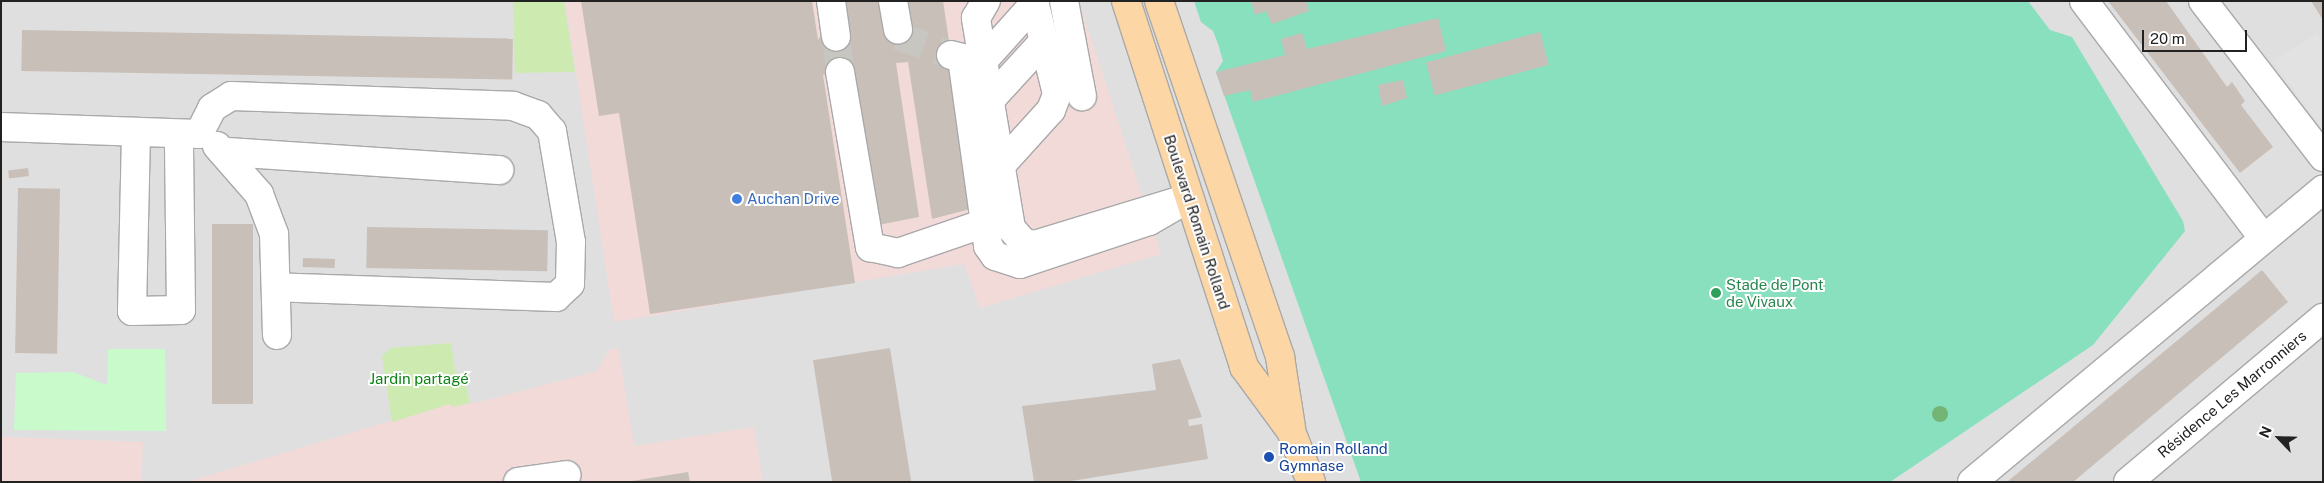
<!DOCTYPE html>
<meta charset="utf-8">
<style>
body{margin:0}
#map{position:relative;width:2324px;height:483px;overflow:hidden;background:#f2efe9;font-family:"Public Sans",sans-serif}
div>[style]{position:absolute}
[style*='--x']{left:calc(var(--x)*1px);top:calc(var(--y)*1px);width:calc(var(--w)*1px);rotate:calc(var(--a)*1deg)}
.residential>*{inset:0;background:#e0dfdf;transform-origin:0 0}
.commercial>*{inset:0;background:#f2dad9;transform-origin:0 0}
.grass>*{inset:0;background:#cdebb0}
.park>*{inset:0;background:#c8facc}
.pitch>*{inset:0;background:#88e0be}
.parking>*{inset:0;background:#e2e2e2}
.building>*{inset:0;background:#c7bfb8;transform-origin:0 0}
.minor-tunnel>*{height:28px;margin-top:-14px;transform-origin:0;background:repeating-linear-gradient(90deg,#c8c6c1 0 28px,transparent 0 42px)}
.roads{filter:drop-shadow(1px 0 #a9a9a9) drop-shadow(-1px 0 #a9a9a9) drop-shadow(0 1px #a9a9a9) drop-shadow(0 -1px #a9a9a9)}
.minor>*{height:28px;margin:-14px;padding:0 14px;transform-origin:14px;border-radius:14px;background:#fff}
.major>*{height:28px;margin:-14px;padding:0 14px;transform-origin:14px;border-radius:14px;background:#fcd6a4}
.trees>*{width:16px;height:16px;margin:-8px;border-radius:50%;background:#74b475}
.dots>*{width:14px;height:14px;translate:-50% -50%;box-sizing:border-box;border:2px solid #fff;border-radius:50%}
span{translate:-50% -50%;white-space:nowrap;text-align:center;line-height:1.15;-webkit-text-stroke:4px #fff;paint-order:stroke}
.shop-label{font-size:15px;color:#366cbe}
.left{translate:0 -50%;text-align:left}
.street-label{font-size:15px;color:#222}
.leisure-label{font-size:15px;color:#27864d}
.park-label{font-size:15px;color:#0c8416}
.transit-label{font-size:15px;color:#164399}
.frame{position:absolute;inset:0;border:2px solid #222;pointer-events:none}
.north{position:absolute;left:2254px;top:413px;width:50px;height:50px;-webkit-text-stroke:4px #fff;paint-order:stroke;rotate:294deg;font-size:14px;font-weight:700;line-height:20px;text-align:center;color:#222}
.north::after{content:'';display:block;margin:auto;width:18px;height:22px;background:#222;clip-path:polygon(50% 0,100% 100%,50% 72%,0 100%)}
.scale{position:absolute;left:2142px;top:30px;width:105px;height:22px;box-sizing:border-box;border:2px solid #222;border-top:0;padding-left:6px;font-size:15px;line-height:18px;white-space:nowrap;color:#222;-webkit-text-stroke:4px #fff;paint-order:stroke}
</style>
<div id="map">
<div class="residential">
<i style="left:1px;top:1px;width:2322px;height:481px"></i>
</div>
<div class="commercial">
<i style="clip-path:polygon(565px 1px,1079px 1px,1161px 254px,980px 308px,964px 264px,614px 322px)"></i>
<i style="clip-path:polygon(618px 347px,634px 446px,754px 427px,763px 482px,186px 482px,451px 403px,451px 407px,483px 401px,597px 371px,609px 350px)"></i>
<i style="left:1px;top:437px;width:142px;height:45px;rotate:2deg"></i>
</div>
<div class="grass">
<i style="clip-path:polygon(513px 1px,564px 1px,575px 72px,515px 73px)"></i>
<i style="clip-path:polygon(451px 343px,456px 374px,463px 373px,470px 403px,451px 407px,450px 404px,392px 422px,382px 356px,391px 348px)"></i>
</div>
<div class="park">
<i style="clip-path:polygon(108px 349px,165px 349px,166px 431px,14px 430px,16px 373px,73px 372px,107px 385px)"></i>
</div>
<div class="pitch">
<i style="clip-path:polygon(1194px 1px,2028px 1px,2050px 30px,2072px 37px,2183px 221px,2185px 231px,2093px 345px,1890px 482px,1361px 482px,1216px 72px,1223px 61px,1218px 44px,1213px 31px,1201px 22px)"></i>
</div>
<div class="parking">
<i style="clip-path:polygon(2316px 34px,2323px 43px,2323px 130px,2273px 61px)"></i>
</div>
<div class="building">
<i style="clip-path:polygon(581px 1px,812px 1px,818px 40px,844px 1px,943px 1px,974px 208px,932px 219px,908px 62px,896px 63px,919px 217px,878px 225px,854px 71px,823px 75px,855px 283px,650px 314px,619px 113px,599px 116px)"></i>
<i style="clip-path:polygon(1251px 1px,1306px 1px,1309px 11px,1272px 24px,1266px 11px,1255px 15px)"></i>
<i style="clip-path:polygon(2108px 1px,2166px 1px,2227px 87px,2232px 82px,2245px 101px,2241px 105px,2273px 147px,2240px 173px)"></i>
<i style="clip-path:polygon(2311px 1px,2323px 1px,2323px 20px)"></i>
<i style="clip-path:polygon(1438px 18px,1446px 51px,1253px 102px,1250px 90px,1224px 96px,1216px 72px,1285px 55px,1281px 39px,1302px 33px,1307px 49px)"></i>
<i style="left:22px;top:30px;width:491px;height:41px;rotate:1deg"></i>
<i style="left:1540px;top:32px;width:34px;height:118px;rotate:75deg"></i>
<i style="clip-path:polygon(1403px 80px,1407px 98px,1382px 106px,1378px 85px)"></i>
<i style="left:28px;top:168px;width:8px;height:20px;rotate:83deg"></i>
<i style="left:18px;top:188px;width:42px;height:165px;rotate:1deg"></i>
<i style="left:212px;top:224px;width:41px;height:180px"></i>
<i style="left:367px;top:227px;width:181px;height:41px;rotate:1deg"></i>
<i style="left:303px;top:258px;width:32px;height:9px;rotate:2deg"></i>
<i style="clip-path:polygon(2262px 270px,2288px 302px,2073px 482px,2007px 482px)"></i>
<i style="left:890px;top:348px;width:136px;height:78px;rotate:81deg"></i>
<i style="clip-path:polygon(1180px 359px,1202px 417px,1188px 420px,1189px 426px,1202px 424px,1208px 459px,1065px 482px,1034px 482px,1022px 406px,1156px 390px,1152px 364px)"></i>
<i style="clip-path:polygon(688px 472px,690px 482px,632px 482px,632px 481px)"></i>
</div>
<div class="minor-tunnel">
<i style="--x:898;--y:30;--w:6;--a:90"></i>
<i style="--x:898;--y:36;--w:56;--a:19.7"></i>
<i style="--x:836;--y:37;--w:35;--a:83"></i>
</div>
<div class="roads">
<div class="minor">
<i style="--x:831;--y:1;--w:36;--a:82"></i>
<i style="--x:893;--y:1;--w:29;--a:80"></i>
<i style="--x:1064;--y:1;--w:97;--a:79.3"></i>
<i style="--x:2084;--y:1;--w:298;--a:52.9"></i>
<i style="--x:2203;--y:1;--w:197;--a:52.4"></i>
<i style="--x:951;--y:55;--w:11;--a:15"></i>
<i style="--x:962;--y:58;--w:190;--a:82.1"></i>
<i style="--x:988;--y:246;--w:12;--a:55"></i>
<i style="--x:995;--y:256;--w:26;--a:18"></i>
<i style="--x:1020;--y:264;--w:136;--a:-18.4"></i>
<i style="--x:1149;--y:221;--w:46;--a:-29.9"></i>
<i style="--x:1189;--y:198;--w:162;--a:163.1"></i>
<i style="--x:1034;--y:245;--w:11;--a:-165"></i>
<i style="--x:1023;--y:242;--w:18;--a:-131"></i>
<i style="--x:1011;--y:228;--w:213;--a:-99.5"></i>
<i style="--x:976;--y:18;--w:20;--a:-60"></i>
<i style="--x:983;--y:61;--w:78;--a:-48.1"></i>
<i style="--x:840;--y:72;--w:178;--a:80.3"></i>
<i style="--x:870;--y:247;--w:29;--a:12"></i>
<i style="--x:898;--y:253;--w:92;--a:-19"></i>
<i style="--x:990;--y:100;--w:80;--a:-47.5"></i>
<i style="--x:1;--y:127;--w:198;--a:2"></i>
<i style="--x:199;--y:134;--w:29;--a:-63"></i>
<i style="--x:212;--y:108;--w:22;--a:-32"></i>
<i style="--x:231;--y:96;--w:282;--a:2"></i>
<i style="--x:513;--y:106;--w:27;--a:20"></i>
<i style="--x:538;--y:115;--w:21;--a:49"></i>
<i style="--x:552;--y:131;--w:113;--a:80.3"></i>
<i style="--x:571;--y:242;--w:42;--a:91.4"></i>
<i style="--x:570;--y:284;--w:19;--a:137"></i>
<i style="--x:556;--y:297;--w:280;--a:-178"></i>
<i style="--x:136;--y:134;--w:177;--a:91.3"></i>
<i style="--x:132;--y:311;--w:49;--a:-1.2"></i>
<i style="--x:181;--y:310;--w:176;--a:-90.7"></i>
<i style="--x:217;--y:146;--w:64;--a:48.8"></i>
<i style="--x:259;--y:194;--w:43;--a:69.4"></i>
<i style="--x:274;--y:234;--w:101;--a:88.3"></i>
<i style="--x:227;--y:152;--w:273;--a:3.8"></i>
<i style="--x:1002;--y:164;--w:73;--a:-47.8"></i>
<i style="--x:1051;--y:110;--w:17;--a:-69"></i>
<i style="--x:1057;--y:94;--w:96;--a:-103.9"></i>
<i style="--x:518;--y:482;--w:49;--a:-8.1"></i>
<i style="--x:1972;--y:482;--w:457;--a:-39.8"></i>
<i style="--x:2128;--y:482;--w:255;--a:-40.1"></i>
</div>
<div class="major">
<i style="--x:1126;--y:1;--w:385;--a:72.1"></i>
<i style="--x:1244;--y:367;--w:79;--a:53.7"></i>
<i style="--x:1291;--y:431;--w:55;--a:68.6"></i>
<i style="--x:1159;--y:1;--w:376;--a:71.2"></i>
<i style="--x:1280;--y:357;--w:71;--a:81.1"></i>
</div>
</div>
<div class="trees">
<i style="left:1940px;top:414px"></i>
</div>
<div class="dots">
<i style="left:737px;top:199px;background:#3f7fe0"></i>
<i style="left:1716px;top:293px;background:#2e9e5b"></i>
<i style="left:1269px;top:457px;background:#1a4fb4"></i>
</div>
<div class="shop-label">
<span class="left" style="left:747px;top:199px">Auchan Drive</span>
</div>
<div class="street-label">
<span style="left:1197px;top:222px;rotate:72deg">Boulevard Romain Rolland</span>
<span style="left:2232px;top:394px;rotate:-40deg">Résidence Les Marronniers</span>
</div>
<div class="leisure-label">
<span class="left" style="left:1726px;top:293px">Stade de Pont<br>de Vivaux</span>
</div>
<div class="park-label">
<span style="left:419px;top:379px">Jardin partagé</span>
</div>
<div class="transit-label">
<span class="left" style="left:1279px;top:457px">Romain Rolland<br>Gymnase</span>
</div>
<div class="frame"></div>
<div class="north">N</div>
<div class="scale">20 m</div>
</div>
